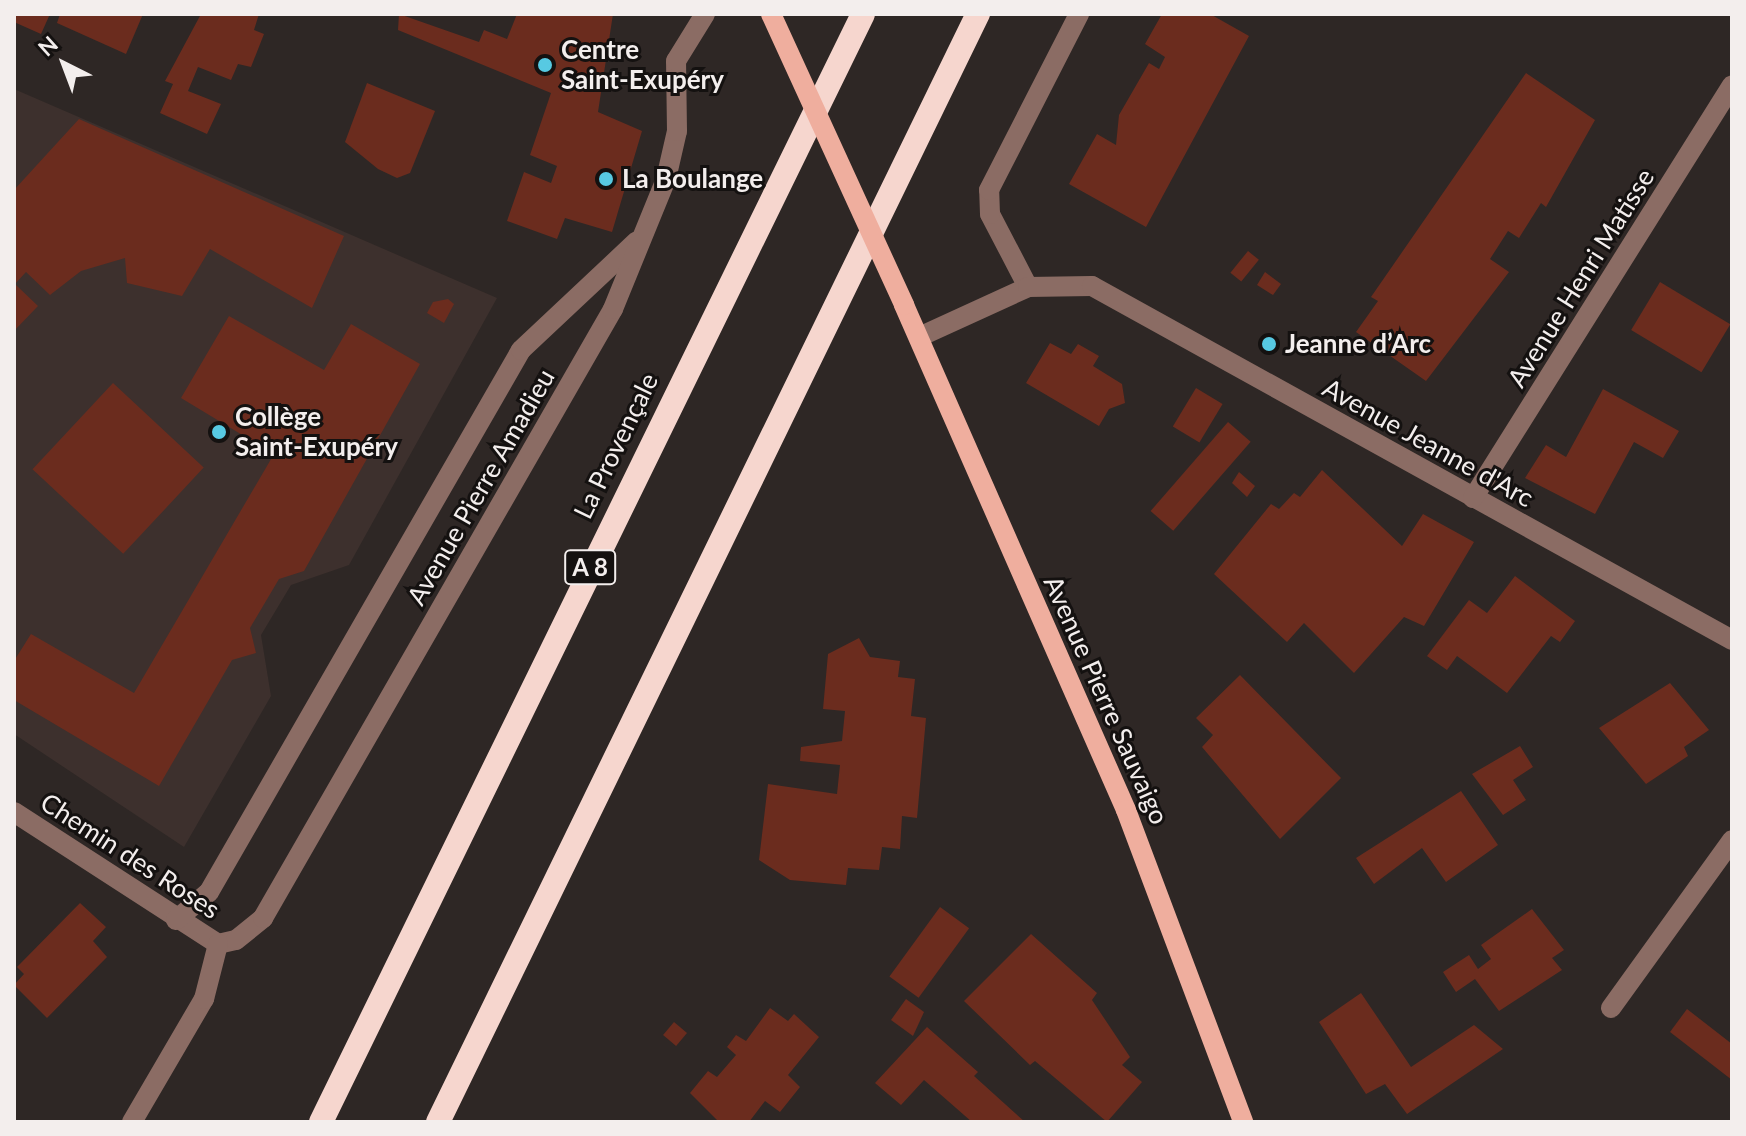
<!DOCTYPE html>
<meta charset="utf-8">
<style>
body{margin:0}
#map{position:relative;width:1746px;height:1136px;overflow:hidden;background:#2e2725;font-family:Lato,sans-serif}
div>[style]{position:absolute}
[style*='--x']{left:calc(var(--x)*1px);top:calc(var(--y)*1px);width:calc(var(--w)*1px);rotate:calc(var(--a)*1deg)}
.built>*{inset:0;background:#3d302d}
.building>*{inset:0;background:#6b2c1e;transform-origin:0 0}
.minor>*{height:20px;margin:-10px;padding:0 10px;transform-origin:10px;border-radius:10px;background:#8b6c64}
.major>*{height:20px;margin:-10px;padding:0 10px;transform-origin:10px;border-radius:10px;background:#efae9e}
.highway>*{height:24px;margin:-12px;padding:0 12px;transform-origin:12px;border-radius:12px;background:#f6d6ce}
.major-bridge>*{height:20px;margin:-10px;padding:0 10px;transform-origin:10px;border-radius:10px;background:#efae9e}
.dots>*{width:22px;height:22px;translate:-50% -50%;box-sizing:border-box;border:4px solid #141110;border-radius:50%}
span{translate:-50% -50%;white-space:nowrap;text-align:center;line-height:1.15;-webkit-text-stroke:6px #141110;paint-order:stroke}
.shield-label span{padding:2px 6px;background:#141110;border:2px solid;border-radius:6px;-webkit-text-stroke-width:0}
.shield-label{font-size:24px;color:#f3eeed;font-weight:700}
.poi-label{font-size:26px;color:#f3eeed;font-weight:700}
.left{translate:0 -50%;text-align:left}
.street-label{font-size:26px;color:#f3eeed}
.frame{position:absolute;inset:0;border:16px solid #f3eeed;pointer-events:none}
.north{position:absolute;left:24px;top:24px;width:80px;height:80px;-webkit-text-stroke:6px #141110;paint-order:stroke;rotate:318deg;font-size:22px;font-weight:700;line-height:32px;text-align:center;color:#f3eeed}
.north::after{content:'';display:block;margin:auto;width:28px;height:36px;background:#f3eeed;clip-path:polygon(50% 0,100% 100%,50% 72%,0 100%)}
</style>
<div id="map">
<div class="built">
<i style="clip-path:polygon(14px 89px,497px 298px,349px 565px,291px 585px,261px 635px,271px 696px,184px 847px,14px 734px)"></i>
</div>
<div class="building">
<i style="clip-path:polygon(14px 14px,50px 14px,41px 34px,14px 22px)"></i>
<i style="clip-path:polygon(60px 14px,143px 14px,126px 54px,57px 23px)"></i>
<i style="clip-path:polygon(201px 14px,259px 14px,254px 30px,264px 34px,251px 67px,238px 64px,231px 80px,198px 67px,188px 91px,221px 104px,207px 134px,160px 113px,173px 84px,165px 81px)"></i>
<i style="clip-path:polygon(399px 14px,479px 42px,484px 30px,507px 39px,517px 14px,613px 14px,598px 112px,642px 131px,612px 232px,565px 218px,557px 239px,507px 221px,524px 172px,551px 183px,557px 166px,530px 155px,551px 93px,398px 30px)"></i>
<i style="clip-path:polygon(1162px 14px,1210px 14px,1249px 36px,1146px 227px,1069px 184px,1097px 134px,1116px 145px,1119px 115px,1149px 63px,1159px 69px,1165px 57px,1145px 44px)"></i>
<i style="clip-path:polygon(1526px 73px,1595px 120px,1546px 207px,1541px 203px,1519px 238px,1508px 231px,1490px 259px,1509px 272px,1426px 381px,1356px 332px,1378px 301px,1371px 297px)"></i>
<i style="clip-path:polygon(367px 83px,435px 111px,410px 173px,397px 178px,378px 169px,345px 142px)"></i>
<i style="clip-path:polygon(79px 119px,344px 236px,312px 308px,210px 249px,182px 296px,127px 283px,125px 258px,81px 271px,50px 295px,26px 272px,15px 284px,38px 306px,14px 331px,14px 190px)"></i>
<i style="left:1248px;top:251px;width:14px;height:28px;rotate:39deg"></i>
<i style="clip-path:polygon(1265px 272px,1281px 284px,1273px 295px,1257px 285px)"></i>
<i style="left:1660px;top:282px;width:82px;height:56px;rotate:31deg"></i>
<i style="clip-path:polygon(448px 299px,454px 304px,444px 323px,427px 313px,433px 302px)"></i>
<i style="clip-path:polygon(229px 316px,324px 370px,351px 324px,420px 364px,304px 571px,279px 579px,250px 628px,256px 653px,232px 660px,159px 786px,14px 700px,14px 661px,31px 634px,134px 693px,274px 454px,181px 398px)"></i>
<i style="clip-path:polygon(1050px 343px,1071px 354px,1078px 344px,1099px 356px,1093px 366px,1122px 384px,1125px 403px,1109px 409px,1099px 426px,1026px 383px)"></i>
<i style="left:113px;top:383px;width:124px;height:118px;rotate:43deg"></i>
<i style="left:1196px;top:388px;width:31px;height:45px;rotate:31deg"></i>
<i style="clip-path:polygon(1603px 389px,1679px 431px,1663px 458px,1634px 442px,1595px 514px,1525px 478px,1546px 445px,1566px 457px)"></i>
<i style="left:1228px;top:422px;width:30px;height:118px;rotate:41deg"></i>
<i style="clip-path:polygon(1322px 470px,1402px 546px,1423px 514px,1474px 542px,1424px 626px,1404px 617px,1354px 673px,1304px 623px,1287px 642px,1214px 574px,1271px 504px,1279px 509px,1294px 493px,1300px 497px)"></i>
<i style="clip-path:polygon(1239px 472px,1255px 486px,1247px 497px,1232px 483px)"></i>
<i style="clip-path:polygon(1515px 576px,1575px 621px,1560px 642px,1551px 636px,1507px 693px,1457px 656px,1447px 670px,1427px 656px,1469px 600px,1487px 613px)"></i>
<i style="clip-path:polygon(859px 638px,870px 657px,900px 661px,898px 677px,915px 679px,911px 716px,926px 718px,917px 818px,902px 816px,900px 849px,882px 847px,879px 870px,848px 868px,846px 885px,790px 880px,759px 860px,768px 784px,837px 794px,840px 765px,800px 761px,801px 747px,842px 741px,845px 711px,823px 709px,828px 654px)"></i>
<i style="clip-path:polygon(1240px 675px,1341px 778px,1280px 839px,1202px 747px,1213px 735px,1196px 718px)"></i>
<i style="clip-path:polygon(1670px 683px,1709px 730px,1684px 747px,1688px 756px,1646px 784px,1599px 728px)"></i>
<i style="clip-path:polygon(1520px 746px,1533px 767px,1513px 780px,1526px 800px,1503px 815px,1472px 774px)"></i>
<i style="clip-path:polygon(1461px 791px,1498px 845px,1446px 882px,1422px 848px,1374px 884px,1356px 858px)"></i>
<i style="clip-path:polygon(80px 903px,106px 927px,93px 941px,107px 957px,47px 1018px,14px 985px,24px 974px,17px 967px)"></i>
<i style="left:940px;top:907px;width:36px;height:86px;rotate:36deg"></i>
<i style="clip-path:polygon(1532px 909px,1564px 950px,1552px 958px,1562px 970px,1499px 1011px,1475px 979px,1456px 992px,1443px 972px,1469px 955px,1478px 969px,1491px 959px,1481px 945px)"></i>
<i style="clip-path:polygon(1031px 934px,1097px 993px,1092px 1000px,1130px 1057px,1122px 1065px,1142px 1082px,1107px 1122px,1035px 1061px,1030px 1065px,964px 1001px)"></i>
<i style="clip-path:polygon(1361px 993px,1411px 1067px,1474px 1025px,1503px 1049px,1407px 1114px,1385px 1084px,1366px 1094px,1319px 1022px)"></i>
<i style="clip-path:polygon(906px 999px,924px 1012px,913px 1036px,891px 1020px)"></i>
<i style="clip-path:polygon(770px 1008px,788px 1021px,794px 1014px,819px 1037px,788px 1075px,800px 1087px,780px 1112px,765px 1101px,749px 1122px,719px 1122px,690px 1093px,708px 1071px,717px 1077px,736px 1055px,727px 1047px,736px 1035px,746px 1041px)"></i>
<i style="clip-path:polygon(1687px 1009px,1732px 1044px,1732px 1080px,1670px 1032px)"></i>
<i style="left:674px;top:1022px;width:17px;height:17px;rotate:40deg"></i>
<i style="clip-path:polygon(927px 1027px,978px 1072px,974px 1076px,1025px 1122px,972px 1122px,924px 1080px,901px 1105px,875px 1083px)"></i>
</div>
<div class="minor">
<i style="--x:1028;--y:287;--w:82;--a:-117.5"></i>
<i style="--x:990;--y:214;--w:24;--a:-92"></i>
<i style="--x:989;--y:190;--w:198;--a:-62.9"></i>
<i style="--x:919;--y:337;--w:120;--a:-24.6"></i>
<i style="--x:1028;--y:287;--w:64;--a:-0.9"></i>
<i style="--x:1092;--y:286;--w:731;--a:28.95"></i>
<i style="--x:1473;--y:498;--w:487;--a:-57.9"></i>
<i style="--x:14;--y:812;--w:243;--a:32.9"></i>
<i style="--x:176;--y:920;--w:43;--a:-40.3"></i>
<i style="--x:209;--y:892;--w:625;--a:-60.07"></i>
<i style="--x:521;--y:350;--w:159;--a:-43.2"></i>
<i style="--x:218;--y:944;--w:18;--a:-13"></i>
<i style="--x:236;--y:940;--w:35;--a:-39"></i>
<i style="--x:263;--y:918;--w:702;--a:-60.11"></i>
<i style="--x:613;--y:309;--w:140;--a:-67.8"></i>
<i style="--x:666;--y:179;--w:49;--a:-77.1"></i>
<i style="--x:677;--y:131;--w:70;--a:-90.8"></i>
<i style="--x:676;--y:61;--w:55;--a:-58.3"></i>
<i style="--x:1611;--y:1008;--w:207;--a:-54.2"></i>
<i style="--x:132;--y:1122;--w:143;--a:-59.7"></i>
<i style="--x:204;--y:999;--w:57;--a:-75.7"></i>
</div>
<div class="major">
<i style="--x:904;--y:305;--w:552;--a:66.27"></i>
<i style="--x:1126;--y:810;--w:333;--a:69.4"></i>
</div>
<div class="highway">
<i style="--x:321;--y:1122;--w:1233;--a:-63.93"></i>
<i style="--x:438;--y:1122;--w:1233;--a:-64.02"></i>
</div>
<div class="major-bridge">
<i style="--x:771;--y:14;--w:320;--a:65.4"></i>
</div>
<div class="dots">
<i style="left:545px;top:65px;background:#57c9e2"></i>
<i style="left:606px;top:179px;background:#57c9e2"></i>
<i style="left:1269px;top:344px;background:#57c9e2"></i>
<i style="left:219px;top:432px;background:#57c9e2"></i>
</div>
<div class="shield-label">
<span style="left:590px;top:567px">A 8</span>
</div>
<div class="poi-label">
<span class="left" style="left:561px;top:65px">Centre<br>Saint-Exupéry</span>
<span class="left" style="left:622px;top:179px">La Boulange</span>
<span class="left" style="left:1285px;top:344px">Jeanne d’Arc</span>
<span class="left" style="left:235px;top:432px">Collège<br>Saint-Exupéry</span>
</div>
<div class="street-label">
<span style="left:1581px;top:278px;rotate:-58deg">Avenue Henri Matisse</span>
<span style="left:1428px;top:443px;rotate:29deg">Avenue Jeanne d'Arc</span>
<span style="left:616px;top:446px;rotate:-64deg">La Provençale</span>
<span style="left:481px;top:487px;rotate:-60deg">Avenue Pierre Amadieu</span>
<span style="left:1106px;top:700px;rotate:66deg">Avenue Pierre Sauvaigo</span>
<span style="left:130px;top:856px;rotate:33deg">Chemin des Roses</span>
</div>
<div class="frame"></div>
<div class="north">N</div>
</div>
